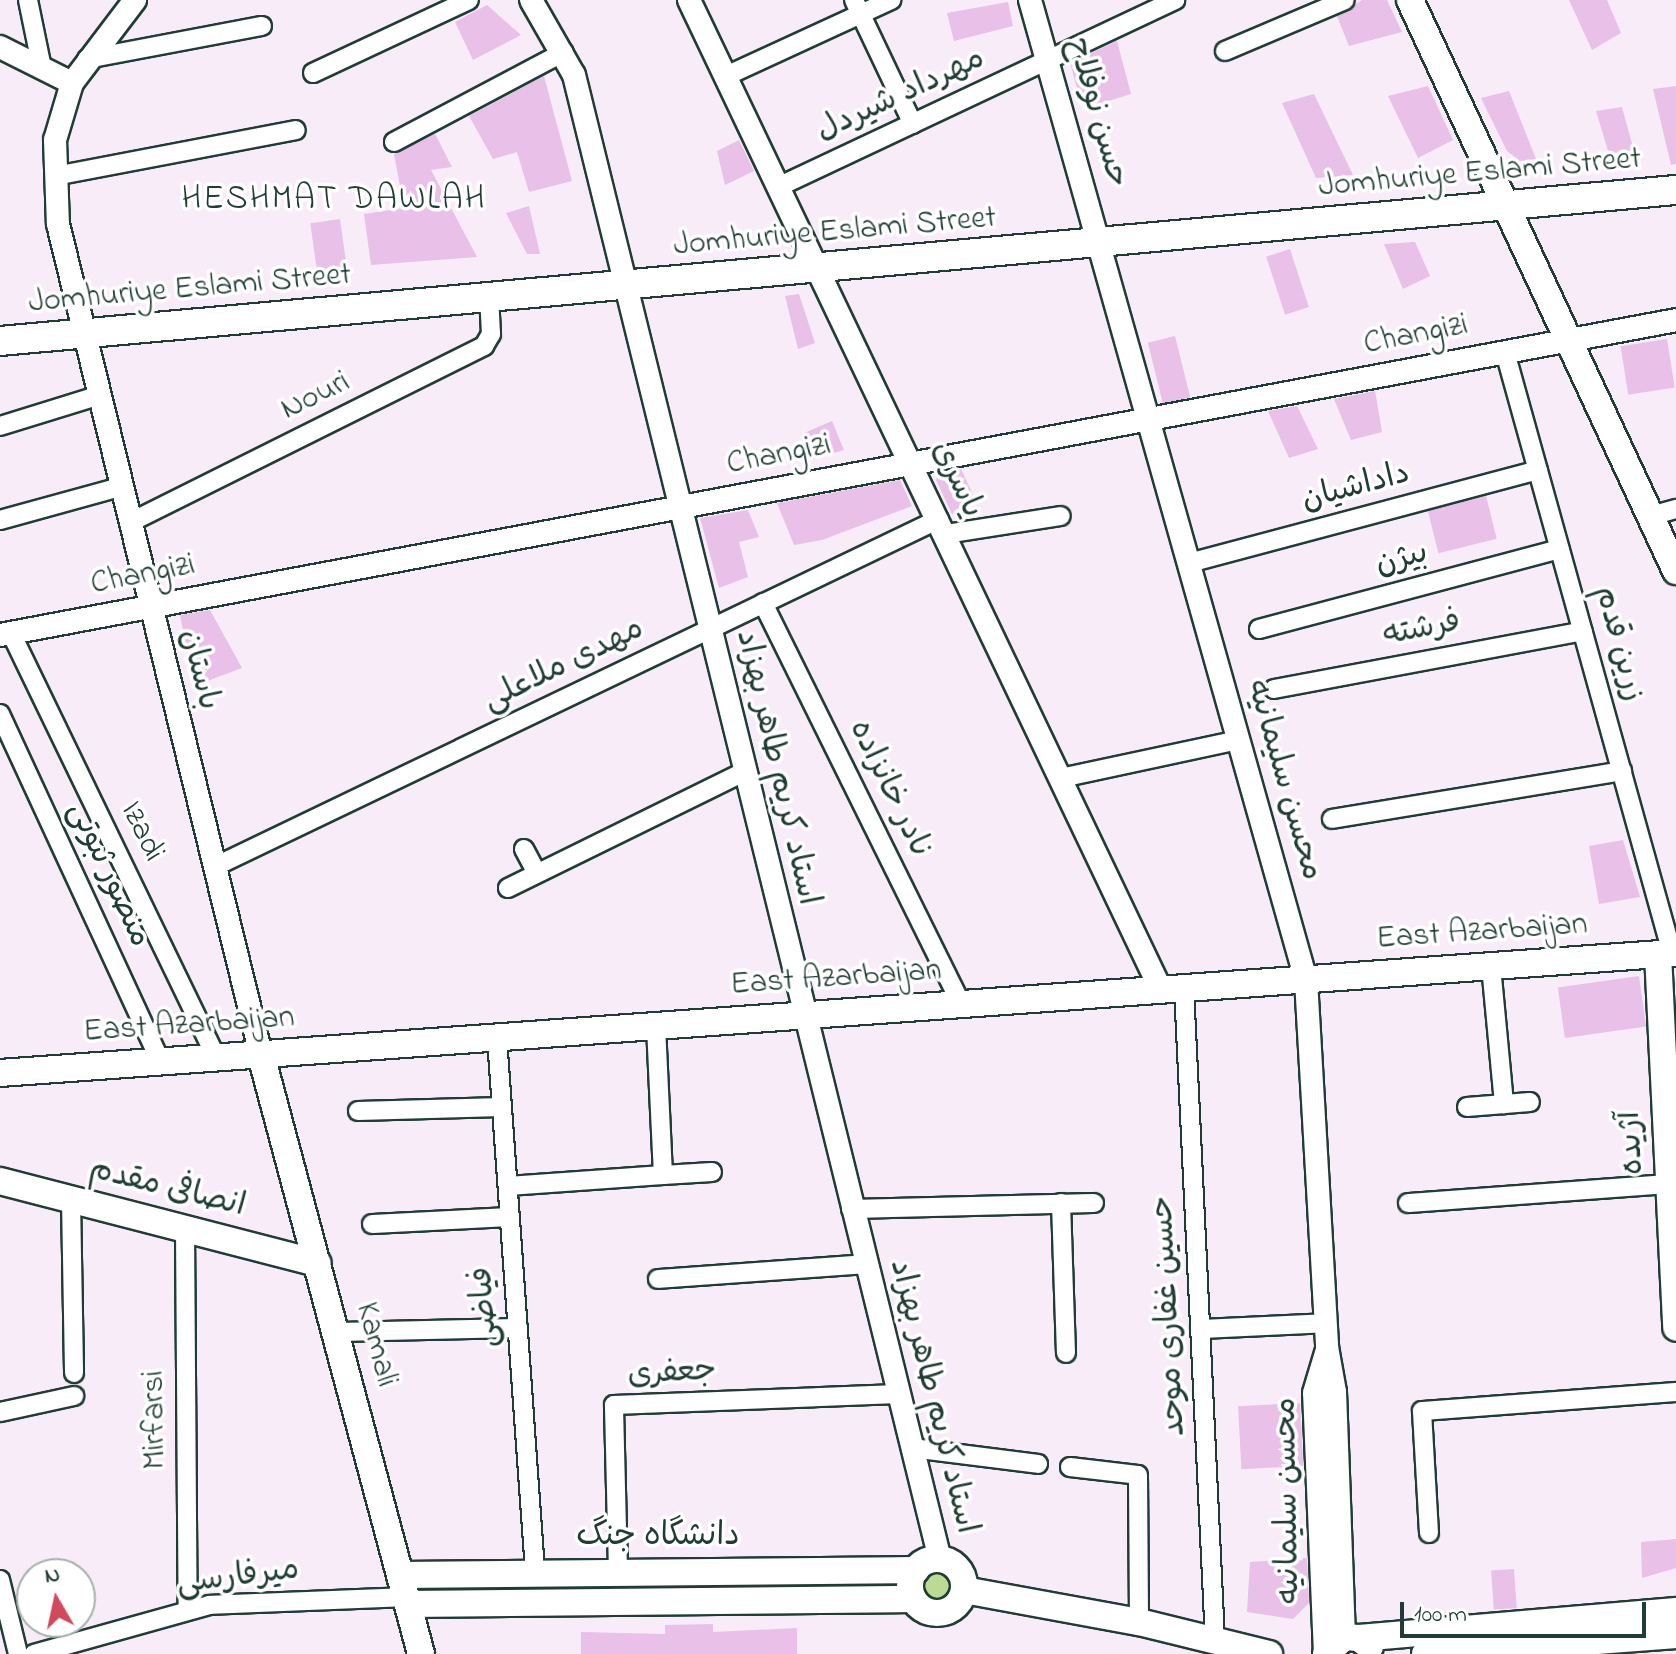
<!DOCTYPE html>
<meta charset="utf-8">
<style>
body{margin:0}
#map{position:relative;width:1676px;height:1654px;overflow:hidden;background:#f8ecf8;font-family:"Indie Flower","Playpen Sans Arabic",sans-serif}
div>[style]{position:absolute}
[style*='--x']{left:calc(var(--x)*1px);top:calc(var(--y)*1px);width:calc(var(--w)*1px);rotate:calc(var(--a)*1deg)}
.green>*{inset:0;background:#bbdb94}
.round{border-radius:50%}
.building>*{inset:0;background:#e8c0e8;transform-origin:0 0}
.roads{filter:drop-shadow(2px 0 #1f3d34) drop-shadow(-2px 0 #1f3d34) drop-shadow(0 2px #1f3d34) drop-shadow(0 -2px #1f3d34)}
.minor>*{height:18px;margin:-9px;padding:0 9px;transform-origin:9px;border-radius:9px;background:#fff}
.tertiary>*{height:22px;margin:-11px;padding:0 11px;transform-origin:11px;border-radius:11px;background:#fff}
.secondary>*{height:26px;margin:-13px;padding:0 13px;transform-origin:13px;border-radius:13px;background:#fff}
.secondary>.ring{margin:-13px;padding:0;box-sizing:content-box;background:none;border:26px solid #fff;border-radius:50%}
.primary>*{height:28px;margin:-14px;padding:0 14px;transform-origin:14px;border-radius:14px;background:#fff}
span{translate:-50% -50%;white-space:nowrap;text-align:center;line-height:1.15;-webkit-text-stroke:7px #fff;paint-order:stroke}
.street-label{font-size:32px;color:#1f3d34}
.neighbourhood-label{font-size:34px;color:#1f3d34;letter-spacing:2px}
.north{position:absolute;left:16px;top:1558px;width:80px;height:80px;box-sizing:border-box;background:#fff;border:2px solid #a5b1ae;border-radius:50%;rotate:351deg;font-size:22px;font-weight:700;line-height:32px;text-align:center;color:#1f3d34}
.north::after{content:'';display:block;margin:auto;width:28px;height:36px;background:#d1495b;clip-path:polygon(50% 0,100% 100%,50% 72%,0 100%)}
.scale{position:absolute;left:1400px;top:1602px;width:246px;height:36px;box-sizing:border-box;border:4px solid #1f3d34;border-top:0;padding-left:10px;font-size:24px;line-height:28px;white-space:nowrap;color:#1f3d34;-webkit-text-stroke:6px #fff;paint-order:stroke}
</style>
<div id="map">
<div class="green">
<i class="round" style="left:920px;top:1569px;width:34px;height:34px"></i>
</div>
<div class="building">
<i style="clip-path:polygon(1362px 0,1387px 0,1402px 32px,1349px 46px,1337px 16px)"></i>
<i style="clip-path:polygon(1569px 0,1607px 0,1621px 33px,1592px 50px)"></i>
<i style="clip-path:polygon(1008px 2px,1013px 26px,954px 41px,947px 13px)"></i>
<i style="clip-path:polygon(487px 5px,521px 35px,473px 60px,455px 22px)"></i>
<i style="clip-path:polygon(1117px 41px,1131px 94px,1083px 109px,1070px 63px)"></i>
<i style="clip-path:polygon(544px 76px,572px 181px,529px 192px,517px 152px,493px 159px,469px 116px)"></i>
<i style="clip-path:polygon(1428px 86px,1453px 140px,1418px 158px,1388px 96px)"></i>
<i style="clip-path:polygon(1676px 86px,1676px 164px,1671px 165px,1653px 89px)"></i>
<i style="clip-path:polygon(1509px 91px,1536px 159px,1520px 161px,1507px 151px,1481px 98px)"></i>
<i style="clip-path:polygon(1314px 94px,1353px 175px,1316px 178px,1282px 103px)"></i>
<i style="clip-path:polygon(1622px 107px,1634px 151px,1609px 154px,1596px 111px)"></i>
<i style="clip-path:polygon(435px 134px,452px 167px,431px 170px,477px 257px,371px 265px,364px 214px,404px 208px,394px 154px)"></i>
<i style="clip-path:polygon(739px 140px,754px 171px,725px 185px,717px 151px)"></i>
<i style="clip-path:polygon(529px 206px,540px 254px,527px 254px,506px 213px)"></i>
<i style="left:340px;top:219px;width:49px;height:30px;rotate:82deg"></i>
<i style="clip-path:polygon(1415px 242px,1430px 276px,1403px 289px,1384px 244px)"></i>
<i style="left:1290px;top:249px;width:61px;height:25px;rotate:72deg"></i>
<i style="clip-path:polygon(799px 294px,815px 343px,798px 349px,785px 296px)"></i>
<i style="left:1175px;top:336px;width:63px;height:28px;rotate:76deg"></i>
<i style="left:1667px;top:339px;width:49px;height:47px;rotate:81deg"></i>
<i style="clip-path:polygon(1375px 391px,1382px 432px,1351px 440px,1334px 399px)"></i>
<i style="clip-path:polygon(1297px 406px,1318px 449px,1289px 458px,1268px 411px)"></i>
<i style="clip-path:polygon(832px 421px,844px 450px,813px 459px,802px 434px)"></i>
<i style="clip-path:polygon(961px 469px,977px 503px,952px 514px,936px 480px,939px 473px)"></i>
<i style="clip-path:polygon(900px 480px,912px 506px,822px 540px,794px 545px,777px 503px)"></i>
<i style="left:1486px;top:496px;width:44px;height:60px;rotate:76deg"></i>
<i style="clip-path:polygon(748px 510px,759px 537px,739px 542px,748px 577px,719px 588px,700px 518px)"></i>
<i style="clip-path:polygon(210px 610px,242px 668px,194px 686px,180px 615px)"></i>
<i style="clip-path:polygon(1623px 840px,1640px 897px,1599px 904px,1589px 846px)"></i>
<i style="left:1639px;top:976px;width:51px;height:82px;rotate:82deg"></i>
<i style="left:1300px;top:1403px;width:63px;height:62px;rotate:87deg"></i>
<i style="clip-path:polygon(1676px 1539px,1676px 1568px,1642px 1578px,1641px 1542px)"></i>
<i style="clip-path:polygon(1307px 1558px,1309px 1603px,1293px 1619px,1247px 1612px,1250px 1562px)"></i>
<i style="left:1514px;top:1569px;width:39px;height:23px;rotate:86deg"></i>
<i style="clip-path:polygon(713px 1624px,713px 1632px,797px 1628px,797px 1654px,581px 1654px,581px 1632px,665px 1634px,665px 1625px)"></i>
</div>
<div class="roads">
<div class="minor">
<i style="--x:28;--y:0;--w:69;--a:78.4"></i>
<i style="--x:854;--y:0;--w:137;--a:64.6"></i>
<i style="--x:1225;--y:51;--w:130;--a:-23"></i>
<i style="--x:87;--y:59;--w:178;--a:-10.7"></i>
<i style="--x:313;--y:73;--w:172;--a:-25.1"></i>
<i style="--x:726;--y:76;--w:182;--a:-24.7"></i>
<i style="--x:394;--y:142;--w:192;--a:-27.9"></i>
<i style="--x:55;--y:176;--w:245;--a:-10.8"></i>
<i style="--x:780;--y:186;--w:437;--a:-25.2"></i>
<i style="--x:1505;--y:352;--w:624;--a:74.47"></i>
<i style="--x:0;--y:426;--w:102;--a:-17.2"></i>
<i style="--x:1651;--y:516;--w:26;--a:-16"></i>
<i style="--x:0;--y:520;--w:124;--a:-15.4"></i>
<i style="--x:129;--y:523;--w:397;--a:-26.5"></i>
<i style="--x:484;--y:346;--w:14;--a:-60"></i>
<i style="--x:491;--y:334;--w:36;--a:-93"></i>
<i style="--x:946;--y:534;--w:116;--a:-8.9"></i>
<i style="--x:1189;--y:563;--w:361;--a:-14.9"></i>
<i style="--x:763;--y:603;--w:447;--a:63.7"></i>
<i style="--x:1259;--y:629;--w:311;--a:-14.9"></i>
<i style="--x:11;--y:633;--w:472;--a:64.2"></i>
<i style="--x:1274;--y:689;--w:314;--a:-10.6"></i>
<i style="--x:0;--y:714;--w:383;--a:65.2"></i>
<i style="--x:1061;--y:778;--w:182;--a:-12.1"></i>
<i style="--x:1332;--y:819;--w:294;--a:-9.4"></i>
<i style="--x:524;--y:849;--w:27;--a:62"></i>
<i style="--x:214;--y:867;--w:804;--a:-25.64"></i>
<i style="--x:508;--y:888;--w:263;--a:-26.2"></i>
<i style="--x:1491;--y:966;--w:139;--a:84.6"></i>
<i style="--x:1184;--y:988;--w:653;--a:87.28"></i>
<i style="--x:497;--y:1038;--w:534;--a:85.92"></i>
<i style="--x:1467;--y:1107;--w:63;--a:-4.5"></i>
<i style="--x:358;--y:1111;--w:144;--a:-1.6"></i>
<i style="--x:663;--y:1175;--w:49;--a:-3.5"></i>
<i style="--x:508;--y:1186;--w:155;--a:-4.1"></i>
<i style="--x:663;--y:1175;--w:149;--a:-92.7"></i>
<i style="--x:71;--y:1199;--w:174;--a:89"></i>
<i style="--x:1061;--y:1203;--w:150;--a:88.1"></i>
<i style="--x:1408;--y:1203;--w:262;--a:-4.2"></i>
<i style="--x:851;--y:1209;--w:243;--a:-1.4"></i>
<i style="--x:372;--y:1224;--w:138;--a:-2.9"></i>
<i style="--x:185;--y:1228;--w:382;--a:89.6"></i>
<i style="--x:658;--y:1279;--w:208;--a:-4.1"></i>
<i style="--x:1200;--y:1329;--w:126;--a:-2.7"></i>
<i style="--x:336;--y:1332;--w:182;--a:-1.3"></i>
<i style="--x:0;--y:1412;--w:76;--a:-12.2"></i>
<i style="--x:912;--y:1448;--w:127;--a:7.2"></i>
<i style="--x:1070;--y:1467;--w:68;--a:6.7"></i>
<i style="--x:1138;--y:1475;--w:147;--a:89.6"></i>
<i style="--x:1429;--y:1533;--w:122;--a:-93.3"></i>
<i style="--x:1422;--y:1411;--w:255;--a:-4.3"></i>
<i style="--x:618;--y:1571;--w:166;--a:-91.4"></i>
<i style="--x:614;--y:1405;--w:284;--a:-2.2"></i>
<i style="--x:0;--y:1580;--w:76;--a:76.3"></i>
<i style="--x:34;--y:1654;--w:182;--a:-15.6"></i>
<i style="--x:209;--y:1605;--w:197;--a:-2.3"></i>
</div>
<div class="tertiary">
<i style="--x:135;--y:0;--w:104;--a:127.2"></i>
<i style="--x:72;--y:83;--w:59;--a:106.6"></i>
<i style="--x:55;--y:140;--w:84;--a:88"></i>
<i style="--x:58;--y:224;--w:855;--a:76.27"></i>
<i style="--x:531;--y:0;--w:86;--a:60.2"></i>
<i style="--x:574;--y:75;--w:1528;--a:76.15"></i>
<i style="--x:689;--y:0;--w:1097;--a:64.51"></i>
<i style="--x:1030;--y:0;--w:1018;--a:74.27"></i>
<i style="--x:1306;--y:980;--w:368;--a:86.7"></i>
<i style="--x:1327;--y:1347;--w:46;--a:79.9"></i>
<i style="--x:1335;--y:1392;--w:245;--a:87.9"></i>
<i style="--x:0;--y:47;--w:80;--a:26.6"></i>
<i style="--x:0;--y:635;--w:1705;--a:-10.64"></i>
<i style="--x:1325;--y:1654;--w:261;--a:-92.4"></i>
<i style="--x:1314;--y:1393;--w:42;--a:-73.3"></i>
</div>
<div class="secondary">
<i style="--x:1410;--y:0;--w:630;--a:65.02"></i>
<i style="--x:1658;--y:954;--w:374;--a:87.2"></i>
<i style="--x:261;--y:1055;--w:620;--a:75.04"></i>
<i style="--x:0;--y:1073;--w:1680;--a:-4.1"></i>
<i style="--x:0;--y:1181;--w:328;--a:14.5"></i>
<i class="ring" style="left:910px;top:1559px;width:28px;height:28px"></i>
<i style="--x:400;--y:1575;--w:516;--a:-0.56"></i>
<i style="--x:964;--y:1590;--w:178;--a:10.4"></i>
<i style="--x:1139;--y:1622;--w:134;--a:13.8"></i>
<i style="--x:408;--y:1604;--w:505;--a:-0.57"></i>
<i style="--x:1359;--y:1638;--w:318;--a:-4.9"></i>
<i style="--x:1326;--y:1654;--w:25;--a:-43"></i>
<i style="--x:1344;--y:1637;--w:15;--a:4"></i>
<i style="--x:1359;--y:1638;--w:14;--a:39"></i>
<i style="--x:1425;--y:1654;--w:252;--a:-4.3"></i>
</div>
<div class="primary">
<i style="--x:0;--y:341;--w:1683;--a:-5.15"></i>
</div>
</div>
<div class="street-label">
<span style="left:901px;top:96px;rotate:-25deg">مهرداد شیردل</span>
<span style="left:1096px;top:113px;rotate:74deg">حسن نوفلاح</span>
<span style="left:1480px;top:174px;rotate:-5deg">Jomhuriye Eslami Street</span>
<span style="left:835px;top:233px;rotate:-5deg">Jomhuriye Eslami Street</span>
<span style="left:190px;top:290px;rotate:-5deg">Jomhuriye Eslami Street</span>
<span style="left:1416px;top:336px;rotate:-11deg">Changizi</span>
<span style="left:316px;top:397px;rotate:-26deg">Nouri</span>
<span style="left:779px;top:456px;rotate:-11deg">Changizi</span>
<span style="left:956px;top:480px;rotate:65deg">یاسری</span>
<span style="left:1356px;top:488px;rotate:-15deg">داداشیان</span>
<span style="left:1402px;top:560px;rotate:-15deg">بیژن</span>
<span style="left:143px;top:576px;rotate:-11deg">Changizi</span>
<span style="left:1422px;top:630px;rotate:-11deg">فرشته</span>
<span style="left:1618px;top:644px;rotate:75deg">زرین قدم</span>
<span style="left:564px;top:666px;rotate:-26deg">مهدی ملاعلی</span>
<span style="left:198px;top:670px;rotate:76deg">باستان</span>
<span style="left:776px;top:768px;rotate:77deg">استاد کریم طاهر بهزاد</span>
<span style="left:1283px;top:780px;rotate:74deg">محسن سلیمانیه</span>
<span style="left:889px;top:790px;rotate:64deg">نادر خانزاده</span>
<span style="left:141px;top:832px;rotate:64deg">Izadi</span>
<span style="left:108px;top:875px;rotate:65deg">منصور ثبوتی</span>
<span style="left:1482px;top:933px;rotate:-4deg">East Azarbaijan</span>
<span style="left:836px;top:979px;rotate:-4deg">East Azarbaijan</span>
<span style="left:189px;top:1026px;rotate:-4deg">East Azarbaijan</span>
<span style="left:1633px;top:1143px;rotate:-93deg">آژیده</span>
<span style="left:167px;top:1189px;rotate:14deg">انصافی مقدم</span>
<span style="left:486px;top:1307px;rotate:-94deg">فیاضی</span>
<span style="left:1170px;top:1316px;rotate:-93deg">حسین غفاری موحد</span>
<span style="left:375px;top:1345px;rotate:75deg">Kamali</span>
<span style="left:672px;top:1374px;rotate:-3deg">جعفری</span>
<span style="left:932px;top:1397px;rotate:76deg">استاد کریم طاهر بهزاد</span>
<span style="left:156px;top:1420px;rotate:-91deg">Mirfarsi</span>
<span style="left:1289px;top:1501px;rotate:-91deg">محسن سلیمانیه</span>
<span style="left:658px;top:1537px">دانشگاه جنگ</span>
<span style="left:238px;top:1578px;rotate:-7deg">میرفارسی</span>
</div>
<div class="neighbourhood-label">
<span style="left:334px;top:201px">HESHMAT DAWLAH</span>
</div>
<div class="north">N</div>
<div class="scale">100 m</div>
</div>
